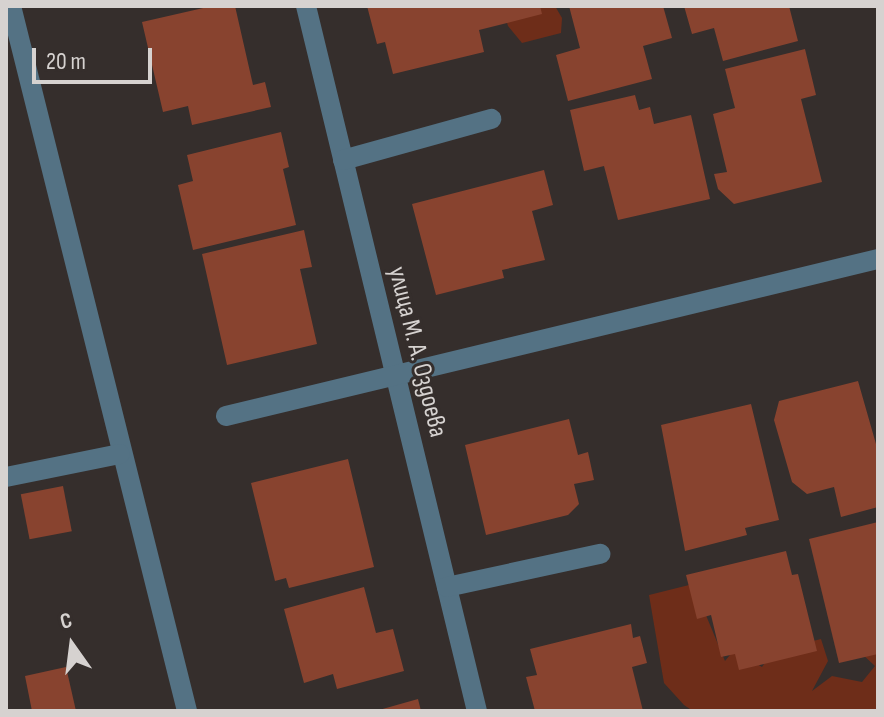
<!DOCTYPE html>
<meta charset="utf-8">
<style>
body{margin:0}
#map{position:relative;width:884px;height:717px;overflow:hidden;background:#352e2c;font-family:"Sofia Sans Condensed",sans-serif}
div>[style]{position:absolute}
[style*='--x']{left:calc(var(--x)*1px);top:calc(var(--y)*1px);width:calc(var(--w)*1px);rotate:calc(var(--a)*1deg)}
.green>*{inset:0;background:#6e2d19}
.building>*{inset:0;background:#88432f;transform-origin:0 0}
.minor>*{height:20px;margin:-10px;padding:0 10px;transform-origin:10px;border-radius:10px;background:#547284}
span{translate:-50% -50%;white-space:nowrap;text-align:center;line-height:1.15;-webkit-text-stroke:6px #352e2c;paint-order:stroke}
.street-label{font-size:26px;color:#d6d2d0}
.frame{position:absolute;inset:0;border:8px solid #d6d2d0;pointer-events:none}
.north{position:absolute;left:32px;top:605px;width:80px;height:80px;-webkit-text-stroke:6px #352e2c;paint-order:stroke;rotate:346deg;font-size:22px;font-weight:700;line-height:32px;text-align:center;color:#d6d2d0}
.north::after{content:'';display:block;margin:auto;width:28px;height:36px;background:#d6d2d0;clip-path:polygon(50% 0,100% 100%,50% 72%,0 100%)}
.scale{position:absolute;left:32px;top:48px;width:120px;height:36px;box-sizing:border-box;border:4px solid #d6d2d0;border-top:0;padding-left:10px;font-size:24px;line-height:28px;white-space:nowrap;color:#d6d2d0;-webkit-text-stroke:6px #352e2c;paint-order:stroke}
</style>
<div id="map">
<div class="green">
<i style="clip-path:polygon(502px 6px,555px 6px,562px 18px,561px 33px,522px 43px,508px 26px)"></i>
<i style="clip-path:polygon(693px 584px,725px 661px,734px 650px,762px 667px,773px 651px,821px 639px,828px 661px,812px 691px,832px 676px,862px 682px,875px 666px,862px 654px,878px 652px,878px 711px,693px 711px,684px 705px,664px 683px,649px 595px)"></i>
</div>
<div class="building">
<i style="clip-path:polygon(212px 6px,235px 6px,253px 85px,265px 82px,271px 107px,192px 125px,188px 106px,163px 112px,142px 22px)"></i>
<i style="clip-path:polygon(367px 6px,540px 6px,542px 14px,479px 30px,484px 52px,393px 74px,385px 42px,377px 44px)"></i>
<i style="clip-path:polygon(569px 6px,663px 6px,672px 38px,643px 46px,652px 79px,568px 101px,556px 55px,580px 48px)"></i>
<i style="clip-path:polygon(684px 6px,789px 6px,798px 41px,723px 61px,714px 28px,692px 34px)"></i>
<i style="clip-path:polygon(805px 49px,816px 95px,801px 99px,822px 182px,734px 204px,718px 189px,714px 174px,727px 172px,713px 114px,735px 108px,725px 69px)"></i>
<i style="clip-path:polygon(635px 95px,639px 110px,650px 107px,654px 124px,691px 115px,710px 199px,618px 220px,604px 166px,584px 171px,570px 110px)"></i>
<i style="clip-path:polygon(281px 132px,289px 167px,283px 169px,296px 225px,193px 250px,178px 185px,193px 181px,187px 155px)"></i>
<i style="clip-path:polygon(544px 170px,553px 205px,532px 211px,545px 260px,502px 270px,504px 278px,436px 295px,412px 204px)"></i>
<i style="clip-path:polygon(304px 230px,312px 267px,300px 269px,317px 344px,227px 365px,202px 254px)"></i>
<i style="clip-path:polygon(858px 381px,878px 451px,878px 507px,841px 517px,834px 487px,807px 494px,792px 482px,774px 420px,779px 401px)"></i>
<i style="clip-path:polygon(751px 404px,779px 520px,745px 528px,747px 535px,685px 551px,661px 425px)"></i>
<i style="clip-path:polygon(569px 419px,578px 455px,588px 452px,594px 480px,574px 484px,579px 504px,568px 515px,486px 535px,465px 445px)"></i>
<i style="clip-path:polygon(348px 459px,374px 567px,289px 588px,286px 578px,275px 581px,251px 483px)"></i>
<i style="left:63px;top:486px;width:46px;height:43px;rotate:79deg"></i>
<i style="clip-path:polygon(878px 522px,878px 654px,839px 663px,809px 539px)"></i>
<i style="clip-path:polygon(786px 551px,792px 575px,798px 574px,817px 651px,739px 670px,735px 654px,721px 657px,711px 615px,697px 619px,686px 575px)"></i>
<i style="clip-path:polygon(364px 587px,376px 633px,393px 629px,404px 671px,337px 689px,333px 674px,304px 683px,284px 609px)"></i>
<i style="clip-path:polygon(631px 624px,633px 638px,640px 636px,647px 663px,632px 667px,643px 711px,535px 711px,526px 677px,537px 675px,530px 649px)"></i>
<i style="clip-path:polygon(66px 667px,76px 711px,32px 711px,25px 676px)"></i>
<i style="clip-path:polygon(418px 699px,421px 711px,379px 711px,379px 710px)"></i>
</div>
<div class="minor">
<i style="--x:11;--y:6;--w:727;--a:75.98"></i>
<i style="--x:306;--y:6;--w:725;--a:76.37"></i>
<i style="--x:343;--y:160;--w:154;--a:-15.5"></i>
<i style="--x:226;--y:416;--w:671;--a:-13.54"></i>
<i style="--x:6;--y:477;--w:116;--a:-11.4"></i>
<i style="--x:447;--y:587;--w:157;--a:-12.2"></i>
</div>
<div class="street-label">
<span style="left:417px;top:352px;rotate:76deg">улица М. А. Оздоева</span>
</div>
<div class="frame"></div>
<div class="north">С</div>
<div class="scale">20 m</div>
</div>
